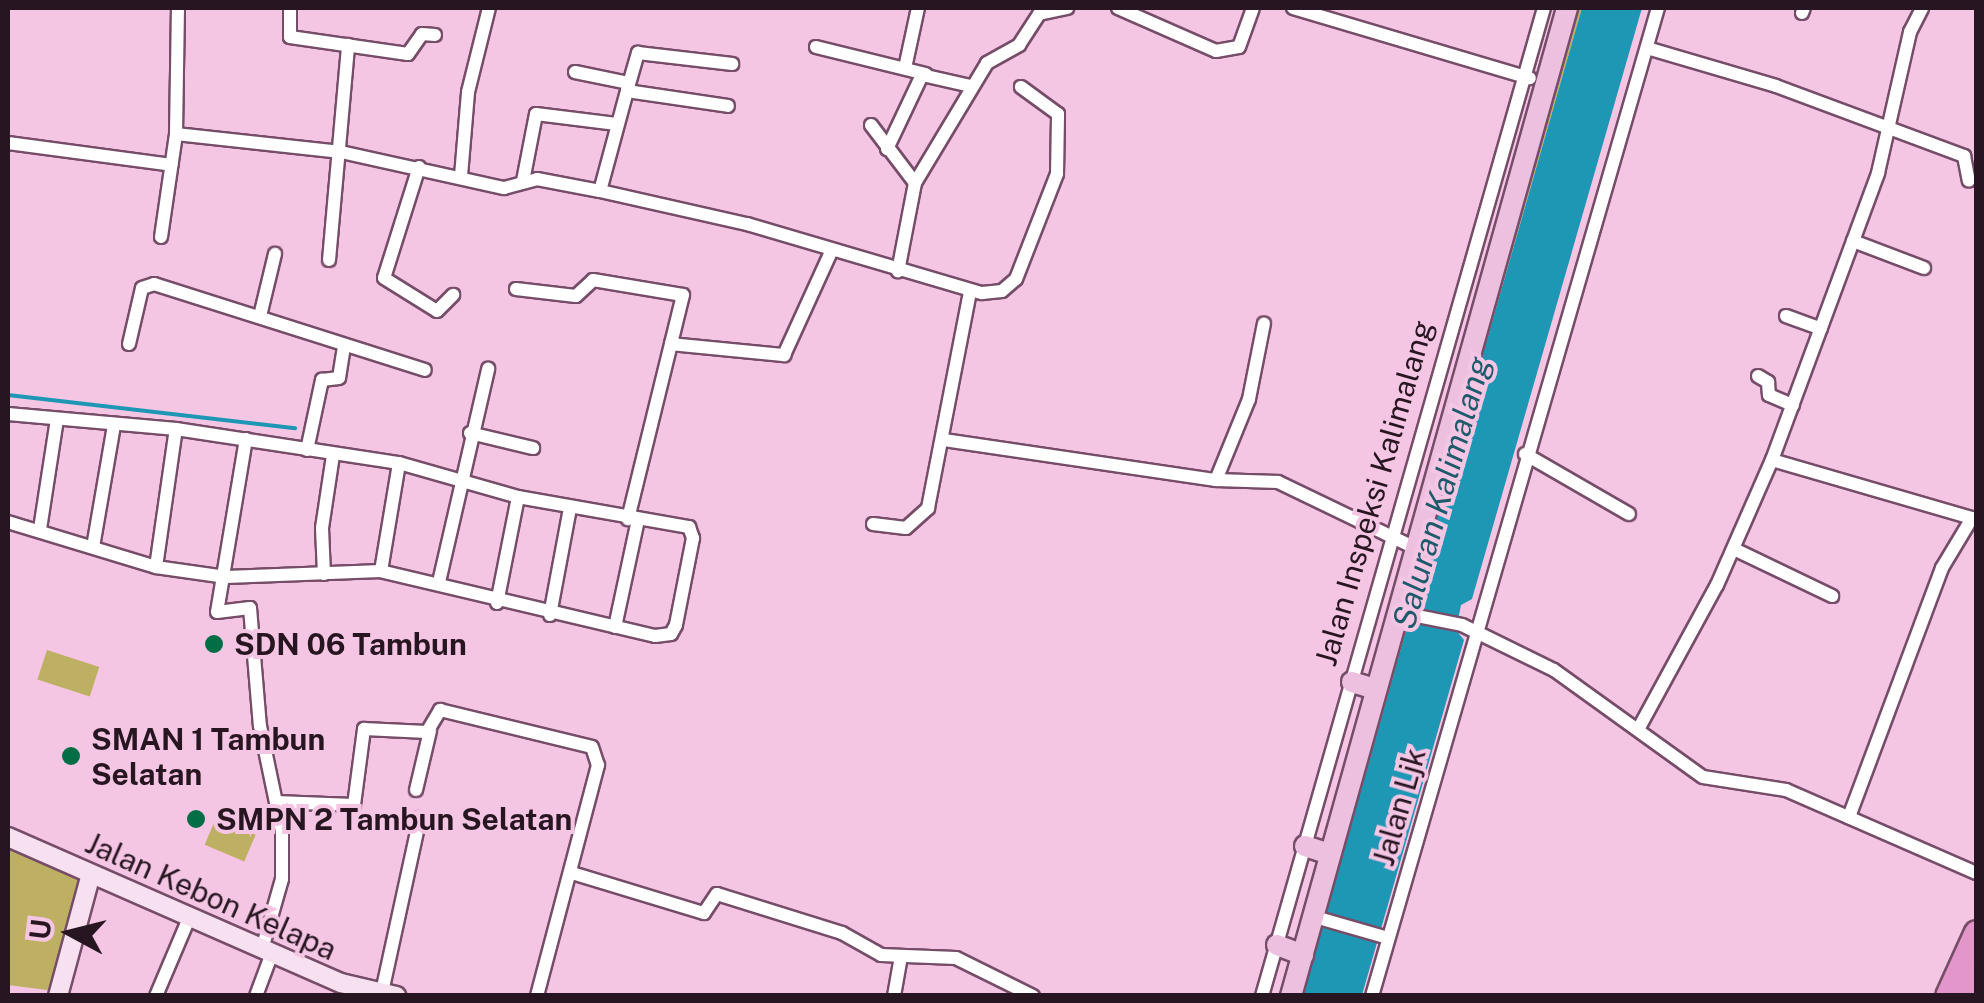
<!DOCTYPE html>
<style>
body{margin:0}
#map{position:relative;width:1984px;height:1003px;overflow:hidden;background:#f5c5e4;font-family:"Public Sans",sans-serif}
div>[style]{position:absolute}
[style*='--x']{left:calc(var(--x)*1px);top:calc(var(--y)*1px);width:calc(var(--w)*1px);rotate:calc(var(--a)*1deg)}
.green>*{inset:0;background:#beb062;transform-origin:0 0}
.water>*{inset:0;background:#1e97b5}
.stream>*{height:4px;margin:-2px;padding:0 2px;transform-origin:2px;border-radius:2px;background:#1e97b5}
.roads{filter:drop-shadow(2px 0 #764d68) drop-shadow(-2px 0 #764d68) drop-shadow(0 2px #764d68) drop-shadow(0 -2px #764d68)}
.street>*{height:12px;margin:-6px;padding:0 6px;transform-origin:6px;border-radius:6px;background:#fff}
.secondary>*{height:18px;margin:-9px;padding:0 9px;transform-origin:9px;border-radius:9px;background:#f7e0ef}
.primary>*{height:20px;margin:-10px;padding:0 10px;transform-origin:10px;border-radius:10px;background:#eec0df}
.highway>*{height:22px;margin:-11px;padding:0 11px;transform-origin:11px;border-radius:11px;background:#e396ca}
.dots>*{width:28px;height:28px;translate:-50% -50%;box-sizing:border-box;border:5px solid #f5c5e4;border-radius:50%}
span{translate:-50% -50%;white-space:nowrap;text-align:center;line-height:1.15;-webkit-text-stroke:8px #f5c5e4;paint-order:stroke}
.street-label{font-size:30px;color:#271621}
.poi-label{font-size:30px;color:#271621;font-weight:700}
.left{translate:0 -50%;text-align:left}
.water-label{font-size:32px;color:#1f5a6b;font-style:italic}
.frame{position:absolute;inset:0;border:10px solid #271621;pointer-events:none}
.north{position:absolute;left:20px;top:883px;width:100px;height:100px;-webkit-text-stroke:8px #f5c5e4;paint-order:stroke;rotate:277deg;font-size:28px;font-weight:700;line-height:40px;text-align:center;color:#271621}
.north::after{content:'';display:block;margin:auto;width:35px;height:45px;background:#271621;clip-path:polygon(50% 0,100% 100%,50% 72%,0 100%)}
</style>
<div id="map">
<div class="green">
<i style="clip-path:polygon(1567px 8px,1582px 8px,1418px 580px,1425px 597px,1409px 620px,1303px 995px,1291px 996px)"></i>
<i style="left:47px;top:650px;width:55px;height:31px;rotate:18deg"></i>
<i style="left:216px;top:818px;width:43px;height:29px;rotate:23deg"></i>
<i style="clip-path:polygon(8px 845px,85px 879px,55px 991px,8px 985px)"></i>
</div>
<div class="water">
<i style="clip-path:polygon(1582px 8px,1642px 8px,1472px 599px,1461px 605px,1456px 630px,1464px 640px,1362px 995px,1303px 996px,1409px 620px,1425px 597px,1418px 581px)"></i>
</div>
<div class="stream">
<i style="--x:8;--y:395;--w:289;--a:6.6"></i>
</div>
<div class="roads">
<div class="street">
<i style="--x:290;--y:8;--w:29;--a:90"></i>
<i style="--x:290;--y:37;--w:119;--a:8.2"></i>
<i style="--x:408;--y:54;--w:24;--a:-55"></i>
<i style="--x:422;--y:34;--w:13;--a:4"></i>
<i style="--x:1118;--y:8;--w:107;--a:23.7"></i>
<i style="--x:1216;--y:51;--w:23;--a:-10"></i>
<i style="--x:1239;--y:47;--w:41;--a:-70.3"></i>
<i style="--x:1293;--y:8;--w:247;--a:16.5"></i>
<i style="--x:1802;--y:13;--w:5;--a:-68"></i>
<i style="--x:816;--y:47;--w:113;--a:13.8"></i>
<i style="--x:1647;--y:48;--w:134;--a:16.4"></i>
<i style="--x:1776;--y:86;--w:201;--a:20.4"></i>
<i style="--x:1964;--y:156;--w:25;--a:79"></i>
<i style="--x:905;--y:68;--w:61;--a:-77.8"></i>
<i style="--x:575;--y:72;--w:54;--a:11.7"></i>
<i style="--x:627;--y:91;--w:40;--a:-74"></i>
<i style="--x:638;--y:53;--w:95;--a:6.7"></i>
<i style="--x:871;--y:125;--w:73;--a:52.8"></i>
<i style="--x:915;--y:183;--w:90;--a:100.9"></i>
<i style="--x:176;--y:134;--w:166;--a:6.2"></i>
<i style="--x:341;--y:152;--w:167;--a:12.5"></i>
<i style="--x:504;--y:188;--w:34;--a:-15"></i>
<i style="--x:537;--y:179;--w:64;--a:10.8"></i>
<i style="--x:600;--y:191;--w:151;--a:12.7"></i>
<i style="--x:747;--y:224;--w:245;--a:16.4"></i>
<i style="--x:982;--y:293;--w:20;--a:-6"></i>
<i style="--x:1002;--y:291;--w:18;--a:-41"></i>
<i style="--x:1016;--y:279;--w:113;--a:-68.7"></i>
<i style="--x:1057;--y:174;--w:60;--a:-89"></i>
<i style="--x:1058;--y:114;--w:46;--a:-143.9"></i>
<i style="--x:8;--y:143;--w:165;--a:7.6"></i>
<i style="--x:887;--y:149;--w:82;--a:-64.7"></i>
<i style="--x:922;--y:75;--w:50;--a:12.7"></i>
<i style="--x:419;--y:167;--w:116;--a:107.5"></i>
<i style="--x:384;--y:278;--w:62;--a:31.9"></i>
<i style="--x:437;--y:311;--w:23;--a:-45"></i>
<i style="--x:461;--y:176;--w:84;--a:-85.2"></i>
<i style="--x:468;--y:92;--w:87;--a:-76"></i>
<i style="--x:523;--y:181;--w:68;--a:-79"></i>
<i style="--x:536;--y:114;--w:81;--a:7.1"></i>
<i style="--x:915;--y:183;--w:140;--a:-59"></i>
<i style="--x:987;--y:63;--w:37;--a:-29"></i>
<i style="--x:1019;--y:45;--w:37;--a:-57"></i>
<i style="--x:1039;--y:14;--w:29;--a:-12"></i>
<i style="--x:600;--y:191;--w:104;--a:-74.9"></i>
<i style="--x:627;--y:91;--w:102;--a:8.4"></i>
<i style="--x:161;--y:237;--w:104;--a:-81.7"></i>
<i style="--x:176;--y:134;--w:126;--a:-89.1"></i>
<i style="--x:1853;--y:241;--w:76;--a:20.8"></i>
<i style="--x:329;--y:260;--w:216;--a:-84.9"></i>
<i style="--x:516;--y:289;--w:60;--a:6.7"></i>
<i style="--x:576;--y:296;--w:23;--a:-43"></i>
<i style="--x:593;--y:280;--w:91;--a:9.5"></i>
<i style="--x:683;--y:295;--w:231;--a:103.8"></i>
<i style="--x:260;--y:316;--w:64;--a:-76.4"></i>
<i style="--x:1786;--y:316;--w:37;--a:20"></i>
<i style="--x:129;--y:344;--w:57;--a:-76.9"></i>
<i style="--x:142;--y:288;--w:13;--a:-18"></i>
<i style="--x:154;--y:284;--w:284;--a:17.6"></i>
<i style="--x:671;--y:344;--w:114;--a:5.6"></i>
<i style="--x:784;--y:355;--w:113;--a:-65.5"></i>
<i style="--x:1758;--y:376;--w:12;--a:31"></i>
<i style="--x:1768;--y:382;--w:13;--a:86"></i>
<i style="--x:1769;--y:395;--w:26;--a:23"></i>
<i style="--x:8;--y:414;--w:169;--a:5.1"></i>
<i style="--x:176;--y:429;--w:226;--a:8.7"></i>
<i style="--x:399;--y:463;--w:124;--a:15.9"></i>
<i style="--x:518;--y:497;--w:174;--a:10"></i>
<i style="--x:689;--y:527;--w:12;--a:70"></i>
<i style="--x:693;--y:538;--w:89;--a:101.1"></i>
<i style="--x:676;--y:625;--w:10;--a:119"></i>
<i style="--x:671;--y:634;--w:16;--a:173"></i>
<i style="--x:655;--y:636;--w:282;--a:-166.7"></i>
<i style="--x:381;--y:571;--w:155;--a:177.8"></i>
<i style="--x:226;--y:577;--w:71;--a:-171.9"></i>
<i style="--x:156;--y:567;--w:155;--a:-163.1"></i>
<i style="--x:470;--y:433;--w:65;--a:13.4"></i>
<i style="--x:246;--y:439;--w:175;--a:99.5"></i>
<i style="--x:217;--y:612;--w:33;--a:-7"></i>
<i style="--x:250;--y:608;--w:118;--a:85.2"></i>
<i style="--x:260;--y:726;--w:107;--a:78.2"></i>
<i style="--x:282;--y:831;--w:48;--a:90"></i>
<i style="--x:282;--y:879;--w:73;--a:105.9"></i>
<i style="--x:944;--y:440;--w:275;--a:8.4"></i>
<i style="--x:1216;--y:480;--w:62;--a:1.8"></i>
<i style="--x:1278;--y:482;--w:152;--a:25.7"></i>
<i style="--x:307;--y:450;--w:72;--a:-77.9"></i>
<i style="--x:322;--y:380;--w:17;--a:-7"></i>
<i style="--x:339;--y:378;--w:30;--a:-81"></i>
<i style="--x:1525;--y:454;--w:120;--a:30"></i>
<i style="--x:1772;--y:460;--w:208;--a:16.2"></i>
<i style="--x:1972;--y:518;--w:58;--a:121"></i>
<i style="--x:1942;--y:568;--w:266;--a:110.5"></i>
<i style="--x:1216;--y:480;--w:87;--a:-67.8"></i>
<i style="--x:1249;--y:399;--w:77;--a:-78.8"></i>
<i style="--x:873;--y:524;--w:33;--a:7"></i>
<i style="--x:906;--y:528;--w:30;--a:-42"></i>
<i style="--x:928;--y:508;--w:221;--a:-79"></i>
<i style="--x:40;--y:529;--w:111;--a:-81.2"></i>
<i style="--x:93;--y:547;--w:124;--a:-80.2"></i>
<i style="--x:1734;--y:549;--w:109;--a:25.6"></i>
<i style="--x:156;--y:567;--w:139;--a:-81.8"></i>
<i style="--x:381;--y:571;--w:109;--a:-80.5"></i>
<i style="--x:324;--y:574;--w:46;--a:-92.5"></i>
<i style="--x:322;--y:528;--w:74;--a:-81.4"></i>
<i style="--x:439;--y:582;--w:219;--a:-77"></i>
<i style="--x:497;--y:603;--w:108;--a:-78.8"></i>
<i style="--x:1397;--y:612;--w:66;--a:11.3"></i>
<i style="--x:1462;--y:625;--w:102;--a:26.1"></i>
<i style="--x:1554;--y:670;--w:183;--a:35.7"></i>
<i style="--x:1703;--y:777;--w:84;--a:8.9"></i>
<i style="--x:1786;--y:790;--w:207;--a:23.6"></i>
<i style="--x:550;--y:615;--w:109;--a:-79.4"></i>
<i style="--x:615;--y:627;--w:109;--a:-77.9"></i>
<i style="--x:1640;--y:726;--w:161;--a:-61.4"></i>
<i style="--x:1717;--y:585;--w:137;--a:-66.3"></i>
<i style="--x:1772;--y:460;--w:306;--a:-69.7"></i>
<i style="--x:1878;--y:173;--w:145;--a:-77.2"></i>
<i style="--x:1910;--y:32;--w:27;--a:-63"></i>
<i style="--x:416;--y:790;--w:61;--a:-76.7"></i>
<i style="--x:276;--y:802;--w:78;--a:2.2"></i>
<i style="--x:354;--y:805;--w:77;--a:-82.5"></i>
<i style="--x:364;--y:729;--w:63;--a:2.7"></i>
<i style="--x:427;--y:732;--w:26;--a:-59"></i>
<i style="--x:440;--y:710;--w:156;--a:13.7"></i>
<i style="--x:592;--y:747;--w:19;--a:72"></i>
<i style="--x:598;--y:765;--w:239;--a:104.8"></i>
<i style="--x:572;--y:873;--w:138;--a:16.9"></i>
<i style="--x:704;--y:913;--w:23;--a:-56"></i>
<i style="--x:717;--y:894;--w:131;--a:17.3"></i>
<i style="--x:842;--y:933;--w:45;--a:29.4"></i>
<i style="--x:881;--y:955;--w:75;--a:2.3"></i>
<i style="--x:956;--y:958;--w:86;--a:26.3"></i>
<i style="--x:1315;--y:917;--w:76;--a:16"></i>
<i style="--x:382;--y:992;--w:178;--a:-77.7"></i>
<i style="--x:156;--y:996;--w:87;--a:-67"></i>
<i style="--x:256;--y:996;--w:46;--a:-69.6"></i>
<i style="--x:894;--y:996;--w:39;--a:-80"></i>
<i style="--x:1262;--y:996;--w:1027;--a:-74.07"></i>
<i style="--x:1372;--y:996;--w:1029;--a:-73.86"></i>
</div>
<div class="secondary">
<i style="--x:8;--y:837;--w:364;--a:23.7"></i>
<i style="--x:341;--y:983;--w:57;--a:13.3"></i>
<i style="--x:58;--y:996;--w:126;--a:-74.9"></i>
</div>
<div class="primary">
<i style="--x:1352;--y:682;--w:24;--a:17"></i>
<i style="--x:1305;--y:846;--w:25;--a:18"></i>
<i style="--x:1277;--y:945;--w:28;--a:21"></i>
<i style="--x:1291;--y:996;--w:1026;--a:-74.39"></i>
</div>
<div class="highway">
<i style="--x:1947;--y:996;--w:70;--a:-65.6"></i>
<i style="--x:1965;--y:996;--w:27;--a:-66"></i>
</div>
</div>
<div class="dots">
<i style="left:214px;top:644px;background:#016e46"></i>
<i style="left:71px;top:756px;background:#016e46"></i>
<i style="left:196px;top:819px;background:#016e46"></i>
</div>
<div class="street-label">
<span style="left:1374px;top:493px;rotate:-74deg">Jalan Inspeksi Kalimalang</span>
<span style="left:1399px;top:807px;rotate:-74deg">Jalan Ljk</span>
<span style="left:211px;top:896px;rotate:24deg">Jalan Kebon Kelapa</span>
</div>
<div class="poi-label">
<span class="left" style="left:234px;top:644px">SDN 06 Tambun</span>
<span class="left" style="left:91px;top:756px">SMAN 1 Tambun<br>Selatan</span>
<span class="left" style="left:216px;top:819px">SMPN 2 Tambun Selatan</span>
</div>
<div class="water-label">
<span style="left:1442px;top:493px;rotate:-74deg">Saluran Kalimalang</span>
</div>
<div class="frame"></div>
<div class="north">U</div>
</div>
